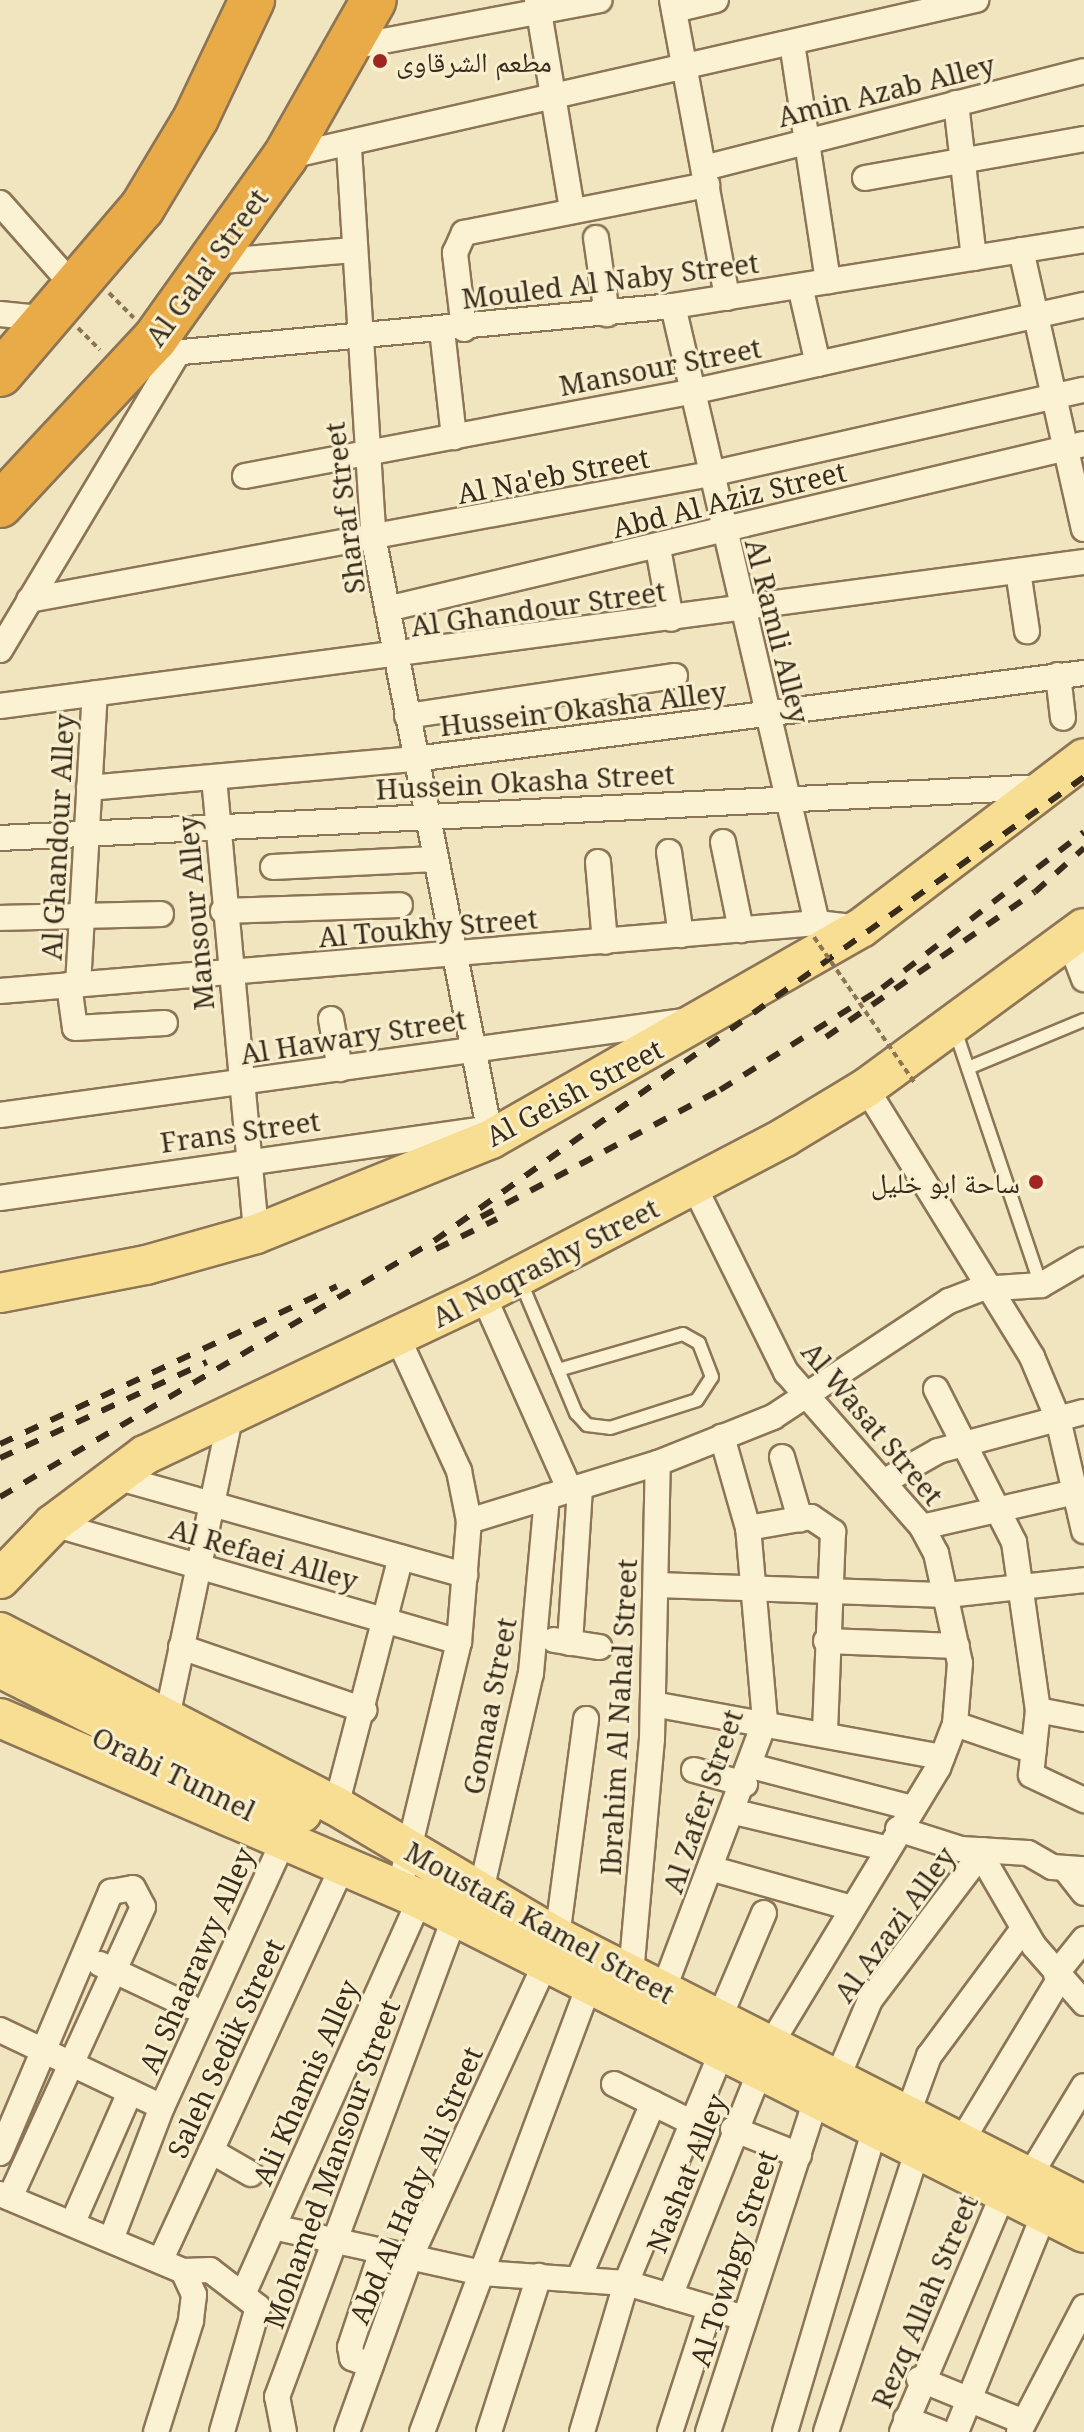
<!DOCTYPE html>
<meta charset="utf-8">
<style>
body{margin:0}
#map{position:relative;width:1084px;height:2432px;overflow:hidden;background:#f1e5bf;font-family:"Noto Serif","Noto Naskh Arabic",serif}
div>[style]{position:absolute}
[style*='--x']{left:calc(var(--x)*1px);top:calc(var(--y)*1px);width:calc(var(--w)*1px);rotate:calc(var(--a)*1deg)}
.path>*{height:4px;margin-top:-2px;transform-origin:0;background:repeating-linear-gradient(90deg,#8c7556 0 6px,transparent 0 10px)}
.roads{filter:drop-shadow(2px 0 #8c7556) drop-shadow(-2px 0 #8c7556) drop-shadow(0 2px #8c7556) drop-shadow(0 -2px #8c7556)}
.lane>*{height:12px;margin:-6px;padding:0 6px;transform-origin:6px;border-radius:6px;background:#fbf2d3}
.street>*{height:24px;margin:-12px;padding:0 12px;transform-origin:12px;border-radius:12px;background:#fbf2d3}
.primary>*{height:38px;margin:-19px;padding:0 19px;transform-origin:19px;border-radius:19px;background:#f8de93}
.highway>*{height:44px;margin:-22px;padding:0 22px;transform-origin:22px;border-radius:22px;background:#e9ab48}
.rail>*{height:6px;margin-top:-3px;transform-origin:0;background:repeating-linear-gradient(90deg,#3a2c1c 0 14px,transparent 0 28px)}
.path-bridge>*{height:4px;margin-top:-2px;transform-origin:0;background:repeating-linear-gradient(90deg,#8c7556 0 6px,transparent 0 10px)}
.dots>*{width:22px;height:22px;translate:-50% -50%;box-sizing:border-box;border:4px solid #f8efcf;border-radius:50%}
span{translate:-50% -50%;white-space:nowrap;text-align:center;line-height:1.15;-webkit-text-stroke:6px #f8efcf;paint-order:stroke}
.poi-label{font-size:28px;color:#3a2c1c}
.left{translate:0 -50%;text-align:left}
.right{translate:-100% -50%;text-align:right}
.street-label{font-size:28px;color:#3a2c1c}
</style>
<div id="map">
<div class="path">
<i style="--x:109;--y:293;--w:35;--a:45"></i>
<i style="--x:78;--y:328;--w:31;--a:45"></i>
</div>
<div class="roads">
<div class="lane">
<i style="--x:955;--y:1030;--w:269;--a:71.4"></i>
<i style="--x:968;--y:1068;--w:126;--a:-22.5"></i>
<i style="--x:520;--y:1280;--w:98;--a:67.1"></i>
<i style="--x:558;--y:1370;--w:47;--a:67.3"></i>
<i style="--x:576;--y:1413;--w:16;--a:47"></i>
<i style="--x:587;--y:1425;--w:23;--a:7"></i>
<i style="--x:610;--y:1428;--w:91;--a:-17.8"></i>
<i style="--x:697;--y:1400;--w:27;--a:-57"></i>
<i style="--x:712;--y:1377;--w:36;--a:-111"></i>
<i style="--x:699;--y:1343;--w:18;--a:-151"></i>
<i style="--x:683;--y:1334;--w:130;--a:163.9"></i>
</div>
<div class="street">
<i style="--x:537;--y:0;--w:213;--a:80.5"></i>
<i style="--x:672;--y:0;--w:303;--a:79.5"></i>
<i style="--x:674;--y:10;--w:43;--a:-13.4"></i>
<i style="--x:792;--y:43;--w:241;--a:81.4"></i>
<i style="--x:346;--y:48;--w:258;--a:-10.7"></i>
<i style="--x:956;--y:103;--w:156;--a:83.4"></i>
<i style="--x:349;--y:148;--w:394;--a:86.4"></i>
<i style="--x:374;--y:541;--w:609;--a:78.93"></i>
<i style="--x:285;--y:157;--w:709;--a:-12.8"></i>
<i style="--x:704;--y:168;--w:392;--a:-14.3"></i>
<i style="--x:865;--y:178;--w:222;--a:-10.1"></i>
<i style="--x:0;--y:203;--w:116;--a:48.5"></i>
<i style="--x:596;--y:238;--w:77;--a:81.8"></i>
<i style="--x:1021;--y:250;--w:286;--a:77.3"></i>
<i style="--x:210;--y:262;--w:144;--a:-4.8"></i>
<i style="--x:800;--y:286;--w:80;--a:77"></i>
<i style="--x:673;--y:306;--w:634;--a:76.86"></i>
<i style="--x:0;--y:314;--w:50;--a:5.7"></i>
<i style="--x:464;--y:329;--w:77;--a:-96.8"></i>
<i style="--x:455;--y:253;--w:22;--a:-66"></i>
<i style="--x:464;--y:233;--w:248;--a:-11.2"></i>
<i style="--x:442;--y:330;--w:108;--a:83.6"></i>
<i style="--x:140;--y:356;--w:535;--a:-5.36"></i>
<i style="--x:673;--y:306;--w:416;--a:-9.1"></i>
<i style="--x:245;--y:476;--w:454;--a:-10.7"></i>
<i style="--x:691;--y:392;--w:403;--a:-12.5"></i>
<i style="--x:658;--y:548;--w:72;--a:79.6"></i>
<i style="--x:1018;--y:571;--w:61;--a:81.5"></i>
<i style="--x:29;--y:600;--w:693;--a:-10.48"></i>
<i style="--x:710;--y:474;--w:383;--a:-12.7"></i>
<i style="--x:387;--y:609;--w:716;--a:-13.32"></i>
<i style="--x:0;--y:650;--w:345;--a:-59.1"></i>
<i style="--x:1058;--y:675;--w:43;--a:83.4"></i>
<i style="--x:0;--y:706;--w:1094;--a:-7.57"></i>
<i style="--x:407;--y:716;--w:271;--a:-8.5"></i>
<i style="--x:214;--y:778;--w:458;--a:84.7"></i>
<i style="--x:89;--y:788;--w:327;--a:-5.1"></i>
<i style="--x:415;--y:759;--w:675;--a:-7.33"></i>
<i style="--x:0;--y:838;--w:1045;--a:-2.8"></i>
<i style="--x:723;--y:842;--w:90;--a:78.4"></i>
<i style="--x:669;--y:852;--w:84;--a:81.8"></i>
<i style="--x:598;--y:862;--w:80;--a:85"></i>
<i style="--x:273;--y:867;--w:162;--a:-2.8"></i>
<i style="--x:223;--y:911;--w:177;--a:-1.9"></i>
<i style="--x:0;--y:918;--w:161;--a:-1.4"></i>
<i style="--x:1069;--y:940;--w:42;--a:69"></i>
<i style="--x:69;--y:985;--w:43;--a:82.1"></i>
<i style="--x:75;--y:1028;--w:90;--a:-3.2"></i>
<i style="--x:78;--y:985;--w:292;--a:-86.7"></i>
<i style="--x:0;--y:991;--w:820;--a:-4.76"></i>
<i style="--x:817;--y:923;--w:44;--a:6.5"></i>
<i style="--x:331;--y:1019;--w:51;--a:79.8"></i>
<i style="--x:866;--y:1088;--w:316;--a:58.3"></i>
<i style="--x:1032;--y:1357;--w:67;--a:67.2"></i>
<i style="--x:1058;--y:1419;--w:115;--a:76.9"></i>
<i style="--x:0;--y:1115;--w:689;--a:-7.84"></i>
<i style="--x:694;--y:1186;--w:208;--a:63.7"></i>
<i style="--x:786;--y:1372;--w:206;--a:48.7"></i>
<i style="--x:922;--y:1527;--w:30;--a:62"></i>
<i style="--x:936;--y:1553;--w:113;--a:77.7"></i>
<i style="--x:960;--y:1663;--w:61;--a:94.7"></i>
<i style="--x:955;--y:1724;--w:47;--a:111.1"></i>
<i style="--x:938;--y:1768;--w:324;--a:121.2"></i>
<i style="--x:0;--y:1198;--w:494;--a:-8.1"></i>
<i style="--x:483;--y:1295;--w:214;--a:66"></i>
<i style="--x:397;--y:1336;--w:149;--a:65.3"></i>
<i style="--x:459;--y:1471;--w:51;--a:78.7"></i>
<i style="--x:469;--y:1521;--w:121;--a:94.7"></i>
<i style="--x:459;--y:1642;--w:255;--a:103.6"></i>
<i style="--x:936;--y:1389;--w:172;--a:63"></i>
<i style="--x:1014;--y:1542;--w:170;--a:81.9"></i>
<i style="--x:1038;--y:1710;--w:65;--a:96.1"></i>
<i style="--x:1031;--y:1775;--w:59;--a:25.3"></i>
<i style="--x:782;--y:1457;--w:65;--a:73.8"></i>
<i style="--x:112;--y:1476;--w:367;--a:15.7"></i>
<i style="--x:885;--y:1481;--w:61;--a:-29.5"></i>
<i style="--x:938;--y:1451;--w:151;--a:-15"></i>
<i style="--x:469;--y:1521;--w:198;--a:-17.1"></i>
<i style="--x:658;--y:1463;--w:124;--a:-21.8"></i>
<i style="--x:773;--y:1417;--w:211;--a:-33.4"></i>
<i style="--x:949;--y:1301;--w:34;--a:-21"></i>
<i style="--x:981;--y:1289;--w:60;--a:-3.8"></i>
<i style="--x:1041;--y:1285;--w:50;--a:-30.2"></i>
<i style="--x:53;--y:1524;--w:423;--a:16.2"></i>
<i style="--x:922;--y:1527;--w:166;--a:-12.9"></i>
<i style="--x:748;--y:1528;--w:64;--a:-9.9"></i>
<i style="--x:811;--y:1517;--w:27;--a:34"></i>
<i style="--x:833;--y:1532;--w:198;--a:92.3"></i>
<i style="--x:657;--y:1585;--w:290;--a:2"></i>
<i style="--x:947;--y:1595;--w:138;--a:-6.2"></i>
<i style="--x:554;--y:1640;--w:46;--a:8.8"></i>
<i style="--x:826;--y:1641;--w:131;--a:2.2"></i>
<i style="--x:570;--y:1643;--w:156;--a:-86.3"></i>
<i style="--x:181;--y:1647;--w:194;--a:19"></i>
<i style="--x:653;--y:1704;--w:294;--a:10.4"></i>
<i style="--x:1038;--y:1710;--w:47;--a:11.1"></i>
<i style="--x:166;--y:1722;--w:321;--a:-78.1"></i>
<i style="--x:955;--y:1724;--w:83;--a:18.9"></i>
<i style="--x:751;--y:1766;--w:166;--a:14.6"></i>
<i style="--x:694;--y:1770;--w:53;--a:15.4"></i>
<i style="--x:336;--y:1806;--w:257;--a:-75.4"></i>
<i style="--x:735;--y:1812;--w:154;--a:13.5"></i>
<i style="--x:898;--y:1829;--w:66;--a:17.6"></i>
<i style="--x:961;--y:1849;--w:67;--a:3.4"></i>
<i style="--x:1028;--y:1853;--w:28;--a:30"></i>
<i style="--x:1052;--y:1867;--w:32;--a:4"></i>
<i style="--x:981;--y:1855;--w:105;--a:59.8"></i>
<i style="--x:1034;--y:1946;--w:76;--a:48.7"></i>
<i style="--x:713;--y:1869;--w:140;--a:15.7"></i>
<i style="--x:1066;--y:1870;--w:29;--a:52"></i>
<i style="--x:478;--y:1904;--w:237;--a:-77.1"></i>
<i style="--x:531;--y:1673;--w:177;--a:-84.8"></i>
<i style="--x:557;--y:1937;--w:220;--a:-82.4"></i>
<i style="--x:100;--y:1964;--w:98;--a:25.3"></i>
<i style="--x:631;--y:1974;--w:236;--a:-84.9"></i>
<i style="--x:652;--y:1739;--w:276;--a:-88.8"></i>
<i style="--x:1056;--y:1974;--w:45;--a:-51.3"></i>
<i style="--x:663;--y:1991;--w:289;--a:-69.3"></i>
<i style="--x:765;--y:1721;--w:194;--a:-95"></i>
<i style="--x:748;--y:1528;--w:95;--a:-105.9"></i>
<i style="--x:719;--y:2019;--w:115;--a:-67"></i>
<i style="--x:0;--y:2030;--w:179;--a:25.4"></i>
<i style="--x:837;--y:2079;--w:86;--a:-67.3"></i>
<i style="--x:870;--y:2000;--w:188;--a:-52.8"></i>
<i style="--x:614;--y:2084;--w:88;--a:26.3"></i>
<i style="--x:903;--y:2127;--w:76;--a:-69.9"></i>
<i style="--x:929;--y:2056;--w:158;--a:-53.5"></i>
<i style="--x:733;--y:2129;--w:71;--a:21.5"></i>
<i style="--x:961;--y:2142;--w:192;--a:-58.9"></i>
<i style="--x:211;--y:2151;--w:46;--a:29.9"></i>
<i style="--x:0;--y:2153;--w:284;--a:-67"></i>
<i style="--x:111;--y:1892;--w:22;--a:-10"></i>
<i style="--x:133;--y:1888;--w:21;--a:62"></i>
<i style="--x:143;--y:1907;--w:320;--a:114.6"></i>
<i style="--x:1029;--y:2177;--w:106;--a:-58.9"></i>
<i style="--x:0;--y:2194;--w:199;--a:22.8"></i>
<i style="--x:183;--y:2271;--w:26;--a:65"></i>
<i style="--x:194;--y:2295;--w:26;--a:97"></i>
<i style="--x:191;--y:2321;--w:116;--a:107.5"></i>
<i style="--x:73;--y:2222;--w:142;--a:-66.3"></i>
<i style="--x:273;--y:2227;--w:214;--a:12.4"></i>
<i style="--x:482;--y:2273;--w:144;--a:4"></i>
<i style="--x:626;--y:2283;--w:123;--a:16.5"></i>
<i style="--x:112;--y:2237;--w:139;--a:-69"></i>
<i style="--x:162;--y:2107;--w:294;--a:-65.5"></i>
<i style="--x:162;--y:2257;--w:432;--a:-65.2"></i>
<i style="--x:183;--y:2271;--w:27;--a:-2"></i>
<i style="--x:210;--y:2270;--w:61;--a:37.6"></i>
<i style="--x:258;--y:2307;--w:130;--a:106.1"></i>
<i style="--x:579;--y:2278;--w:190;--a:-67.1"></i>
<i style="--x:245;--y:2290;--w:428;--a:-65.9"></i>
<i style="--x:670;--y:2296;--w:239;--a:-68.2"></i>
<i style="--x:371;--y:2365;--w:20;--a:-160"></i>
<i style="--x:352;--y:2358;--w:11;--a:-100"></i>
<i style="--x:350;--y:2347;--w:98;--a:-71.6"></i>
<i style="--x:919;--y:2379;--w:113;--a:22.3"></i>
<i style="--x:906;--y:2419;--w:36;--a:21"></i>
<i style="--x:284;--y:2432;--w:36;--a:-101"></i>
<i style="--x:277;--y:2397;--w:513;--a:-69.69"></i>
<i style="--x:347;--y:2432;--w:183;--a:-70.2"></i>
<i style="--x:409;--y:2260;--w:326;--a:-65.3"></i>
<i style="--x:422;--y:2432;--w:475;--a:-69.5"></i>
<i style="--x:489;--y:2432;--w:164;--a:-72.2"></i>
<i style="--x:582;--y:2432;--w:155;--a:-73.5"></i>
<i style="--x:626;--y:2283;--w:248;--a:-67.5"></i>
<i style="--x:670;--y:2432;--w:130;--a:-72.1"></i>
<i style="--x:708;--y:2432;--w:346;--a:-72"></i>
<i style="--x:785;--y:2432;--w:314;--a:-73.5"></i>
<i style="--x:826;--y:2432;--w:294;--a:-72"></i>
<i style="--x:902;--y:2432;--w:259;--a:-67"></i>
<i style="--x:956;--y:2432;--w:235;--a:-68"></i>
<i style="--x:1019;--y:2432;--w:141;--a:-62.5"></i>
</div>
<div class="primary">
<i style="--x:0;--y:1293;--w:149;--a:-10.9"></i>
<i style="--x:146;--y:1265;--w:114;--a:-15.7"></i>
<i style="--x:256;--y:1234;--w:253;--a:-22"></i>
<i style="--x:491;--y:1139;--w:426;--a:-29.7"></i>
<i style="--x:861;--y:928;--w:280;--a:-37.3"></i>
<i style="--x:0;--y:1579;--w:76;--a:-46.1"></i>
<i style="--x:53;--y:1524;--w:115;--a:-36.9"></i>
<i style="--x:145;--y:1455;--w:374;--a:-25.3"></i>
<i style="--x:483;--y:1295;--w:341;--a:-27.6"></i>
<i style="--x:785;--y:1137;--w:95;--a:-31.2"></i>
<i style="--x:866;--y:1088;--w:270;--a:-36.3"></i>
<i style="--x:0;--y:1632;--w:378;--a:27.4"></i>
<i style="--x:336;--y:1806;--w:257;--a:30.7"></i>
<i style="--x:557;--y:1937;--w:591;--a:26.96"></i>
<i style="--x:0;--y:1668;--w:303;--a:26.9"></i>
<i style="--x:270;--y:1805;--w:33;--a:14"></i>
<i style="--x:0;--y:1718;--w:457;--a:23.3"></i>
<i style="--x:420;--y:1899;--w:743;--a:26.7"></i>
</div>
<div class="highway">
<i style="--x:0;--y:374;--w:218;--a:-49.5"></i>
<i style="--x:142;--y:208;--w:105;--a:-59"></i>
<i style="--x:196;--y:118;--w:131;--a:-64.6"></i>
<i style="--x:0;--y:505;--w:227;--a:-47"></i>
<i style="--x:155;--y:339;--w:224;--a:-54.5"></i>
<i style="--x:285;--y:157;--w:180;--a:-60.5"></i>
</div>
</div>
<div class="rail">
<i style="--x:826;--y:1037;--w:254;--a:-34.8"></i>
<i style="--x:1035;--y:892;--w:66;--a:-41.9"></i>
<i style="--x:481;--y:1217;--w:271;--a:-28"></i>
<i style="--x:720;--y:1090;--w:191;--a:-32.2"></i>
<i style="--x:882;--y:988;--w:255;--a:-37.7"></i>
<i style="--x:436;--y:1249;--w:68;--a:-26.2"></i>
<i style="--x:0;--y:1444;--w:372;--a:-25.1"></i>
<i style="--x:0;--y:1458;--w:228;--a:-24.9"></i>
<i style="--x:0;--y:1497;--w:504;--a:-30.53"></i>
<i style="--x:434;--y:1241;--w:799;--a:-35.52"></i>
</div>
<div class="path-bridge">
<i style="--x:814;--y:937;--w:180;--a:55.4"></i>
</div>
<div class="dots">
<i style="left:380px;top:61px;background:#a02721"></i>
<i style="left:1036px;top:1182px;background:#a02721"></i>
</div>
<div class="poi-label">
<span class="left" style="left:396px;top:61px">مطعم الشرقاوى</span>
<span class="right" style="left:1020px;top:1182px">ساحة ابو خليل</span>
</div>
<div class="street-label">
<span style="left:886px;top:90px;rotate:-14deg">Amin Azab Alley</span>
<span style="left:206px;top:267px;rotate:-54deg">Al Gala' Street</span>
<span style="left:610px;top:280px;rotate:-7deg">Mouled Al Naby Street</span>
<span style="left:660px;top:366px;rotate:-11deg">Mansour Street</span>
<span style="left:553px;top:475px;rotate:-11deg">Al Na'eb Street</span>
<span style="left:729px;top:499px;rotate:-14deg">Abd Al Aziz Street</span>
<span style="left:344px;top:508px;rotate:-97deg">Sharaf Street</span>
<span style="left:538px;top:608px;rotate:-8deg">Al Ghandour Street</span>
<span style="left:778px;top:631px;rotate:76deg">Al Ramli Alley</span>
<span style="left:583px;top:708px;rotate:-7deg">Hussein Okasha Alley</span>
<span style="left:525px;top:781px;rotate:-3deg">Hussein Okasha Street</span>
<span style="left:57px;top:837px;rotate:-87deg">Al Ghandour Alley</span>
<span style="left:195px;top:913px;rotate:-95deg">Mansour Alley</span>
<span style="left:428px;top:927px;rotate:-5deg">Al Toukhy Street</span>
<span style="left:353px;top:1036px;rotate:-9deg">Al Hawary Street</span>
<span style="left:574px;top:1092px;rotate:-28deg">Al Geish Street</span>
<span style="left:240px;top:1131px;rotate:-8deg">Frans Street</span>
<span style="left:545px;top:1262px;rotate:-27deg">Al Noqrashy Street</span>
<span style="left:873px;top:1423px;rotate:50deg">Al Wasat Street</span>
<span style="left:264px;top:1554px;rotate:16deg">Al Refaei Alley</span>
<span style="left:489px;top:1706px;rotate:-79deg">Gomaa Street</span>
<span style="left:618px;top:1717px;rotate:-87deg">Ibrahim Al Nahal Street</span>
<span style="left:174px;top:1773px;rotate:26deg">Orabi Tunnel</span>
<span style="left:702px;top:1801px;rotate:-71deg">Al Zafer Street</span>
<span style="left:540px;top:1922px;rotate:29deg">Moustafa Kamel Street</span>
<span style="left:894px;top:1924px;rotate:-54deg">Al Azazi Alley</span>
<span style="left:196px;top:1960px;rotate:-66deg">Al Shaarawy Alley</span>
<span style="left:225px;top:2048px;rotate:-65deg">Saleh Sedik Street</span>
<span style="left:305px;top:2082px;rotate:-66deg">Ali Khamis Alley</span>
<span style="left:331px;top:2164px;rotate:-70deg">Mohamed Mansour Street</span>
<span style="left:686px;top:2173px;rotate:-68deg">Nashat Alley</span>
<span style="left:415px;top:2185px;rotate:-67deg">Abd Al Hady Ali Street</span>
<span style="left:733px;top:2258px;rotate:-72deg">Al Towbgy Street</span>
<span style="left:924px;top:2301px;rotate:-67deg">Rezq Allah Street</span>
</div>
</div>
